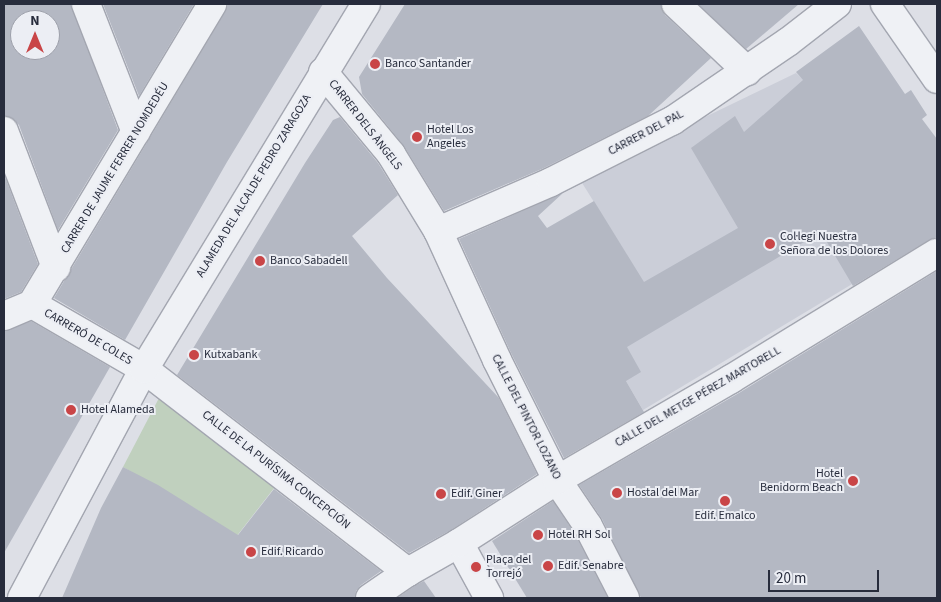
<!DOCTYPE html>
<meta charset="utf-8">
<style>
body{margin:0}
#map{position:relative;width:941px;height:602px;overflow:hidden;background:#dddfe6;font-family:"Source Sans 3",sans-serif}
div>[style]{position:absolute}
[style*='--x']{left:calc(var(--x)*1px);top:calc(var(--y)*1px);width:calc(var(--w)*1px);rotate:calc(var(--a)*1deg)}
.built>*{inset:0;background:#cbced8}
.green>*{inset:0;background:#c0d0be}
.building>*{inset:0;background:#b4b8c3}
.roads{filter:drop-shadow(1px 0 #a3a6b0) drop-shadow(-1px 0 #a3a6b0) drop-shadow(0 1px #a3a6b0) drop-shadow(0 -1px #a3a6b0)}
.minor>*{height:28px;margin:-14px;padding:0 14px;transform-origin:14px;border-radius:14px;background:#eff1f5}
.dots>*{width:14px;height:14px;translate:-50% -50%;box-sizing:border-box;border:2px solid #eceef4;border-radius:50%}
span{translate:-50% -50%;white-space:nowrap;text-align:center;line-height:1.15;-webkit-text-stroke:4px #eceef4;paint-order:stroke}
.poi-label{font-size:12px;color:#272c3c}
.left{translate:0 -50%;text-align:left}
.right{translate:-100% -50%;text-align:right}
.street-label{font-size:12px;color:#272c3c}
.frame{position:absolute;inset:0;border:5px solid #272c3c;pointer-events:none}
.north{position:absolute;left:10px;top:10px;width:50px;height:50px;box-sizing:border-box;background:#eceef4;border:1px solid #9da0aa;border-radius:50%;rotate:0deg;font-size:14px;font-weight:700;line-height:20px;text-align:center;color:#272c3c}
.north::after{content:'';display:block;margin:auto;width:18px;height:22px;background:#c94547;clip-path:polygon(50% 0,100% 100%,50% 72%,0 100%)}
.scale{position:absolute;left:768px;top:570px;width:111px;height:22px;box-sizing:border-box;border:2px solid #272c3c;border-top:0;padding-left:6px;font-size:15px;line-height:18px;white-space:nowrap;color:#272c3c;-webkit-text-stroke:4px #eceef4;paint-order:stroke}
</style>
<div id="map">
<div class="built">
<i style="clip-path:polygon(796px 73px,902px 172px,937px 210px,937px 233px,643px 410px,626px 381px,627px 255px,579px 178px)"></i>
</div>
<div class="green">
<i style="clip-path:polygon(159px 398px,187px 416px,278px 483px,208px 573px,175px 551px,199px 511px,123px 467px)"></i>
</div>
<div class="building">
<i style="clip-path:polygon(evenodd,4px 4px,71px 4px,118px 130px,58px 230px,19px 125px,13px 119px,4px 116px,4px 4px,20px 20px,50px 20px,50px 50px,20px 50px,20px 20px)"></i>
<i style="clip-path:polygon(103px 4px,194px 4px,139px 96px)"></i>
<i style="clip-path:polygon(228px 4px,323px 4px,227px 162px,125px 340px,54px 298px,225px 12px)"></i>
<i style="clip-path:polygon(405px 4px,661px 4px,665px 15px,711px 58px,648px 116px,544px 168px,444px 211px,404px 146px,362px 94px,359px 77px)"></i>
<i style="clip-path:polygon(698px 4px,799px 4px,746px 49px)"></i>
<i style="clip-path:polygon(859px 26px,905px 94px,911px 90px,927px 115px,922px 119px,937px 139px,937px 237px,929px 240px,853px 286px,821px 232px,627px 347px,641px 372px,626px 381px,644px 412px,564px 458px,511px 353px,459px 239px,563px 193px,538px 216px,547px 228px,594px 201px,644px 282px,738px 228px,691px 148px,735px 116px,744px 132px,803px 80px,796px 72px)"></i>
<i style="clip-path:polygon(340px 117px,378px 163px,398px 195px,352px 236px,387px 278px,499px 398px,537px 474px,451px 530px,409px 553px,177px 375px,305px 163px,333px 120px)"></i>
<i style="clip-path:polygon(4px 174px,38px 264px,21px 292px,4px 299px)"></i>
<i style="clip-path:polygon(937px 271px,937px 598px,641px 598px,602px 519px,579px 485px,739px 393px)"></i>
<i style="clip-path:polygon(31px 321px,110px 367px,4px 553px,4px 331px)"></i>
<i style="clip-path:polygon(123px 467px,158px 485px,238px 535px,274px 489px,381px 571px,361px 585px,356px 591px,355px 598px,62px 598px,101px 508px)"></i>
<i style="clip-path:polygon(553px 501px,575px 534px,608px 598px,527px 598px,492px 541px)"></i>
<i style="clip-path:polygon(424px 581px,436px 598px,397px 598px,416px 585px)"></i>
</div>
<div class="roads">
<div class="minor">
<i style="--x:86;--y:4;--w:137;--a:68.7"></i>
<i style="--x:676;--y:4;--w:98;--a:43.3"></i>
<i style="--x:885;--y:4;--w:91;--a:55.3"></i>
<i style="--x:323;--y:72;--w:107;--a:50.3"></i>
<i style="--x:391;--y:154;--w:90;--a:58.6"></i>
<i style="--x:438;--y:231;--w:142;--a:65.4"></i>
<i style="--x:497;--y:360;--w:134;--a:63.4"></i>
<i style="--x:557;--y:480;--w:55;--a:56"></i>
<i style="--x:588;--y:526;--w:81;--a:62.8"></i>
<i style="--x:4;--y:131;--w:146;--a:69.1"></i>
<i style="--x:438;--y:231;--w:123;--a:-23.4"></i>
<i style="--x:551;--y:182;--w:136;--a:-26.8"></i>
<i style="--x:672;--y:121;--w:140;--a:-34.3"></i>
<i style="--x:788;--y:42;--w:62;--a:-37.8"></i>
<i style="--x:32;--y:304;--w:129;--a:30.1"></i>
<i style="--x:144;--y:369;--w:333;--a:37.6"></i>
<i style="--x:4;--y:316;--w:30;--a:-23"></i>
<i style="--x:32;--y:304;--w:350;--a:-59"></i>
<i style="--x:459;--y:543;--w:63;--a:61.4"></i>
<i style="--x:22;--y:598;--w:259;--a:-62"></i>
<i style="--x:144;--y:369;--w:427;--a:-58.7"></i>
<i style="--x:370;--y:598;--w:46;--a:-34.4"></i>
<i style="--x:408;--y:572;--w:59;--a:-29.6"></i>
<i style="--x:459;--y:543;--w:117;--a:-32.7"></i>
<i style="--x:557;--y:480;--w:201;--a:-30.1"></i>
<i style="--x:731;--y:379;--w:241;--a:-31.5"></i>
</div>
</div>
<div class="dots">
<i style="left:375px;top:64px;background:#c94547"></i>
<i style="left:417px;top:137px;background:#c94547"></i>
<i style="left:770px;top:244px;background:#c94547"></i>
<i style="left:260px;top:261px;background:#c94547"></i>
<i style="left:194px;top:355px;background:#c94547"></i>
<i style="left:71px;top:410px;background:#c94547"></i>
<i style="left:853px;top:481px;background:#c94547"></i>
<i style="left:617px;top:493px;background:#c94547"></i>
<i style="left:441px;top:494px;background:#c94547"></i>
<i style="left:725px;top:501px;background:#c94547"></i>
<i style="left:538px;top:535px;background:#c94547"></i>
<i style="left:251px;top:552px;background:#c94547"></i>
<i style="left:548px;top:566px;background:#c94547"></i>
<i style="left:476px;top:567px;background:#c94547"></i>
</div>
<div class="poi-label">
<span class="left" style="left:385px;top:64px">Banco Santander</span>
<span class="left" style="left:427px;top:137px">Hotel Los<br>Angeles</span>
<span class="left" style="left:780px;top:244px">Col·legi Nuestra<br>Señora de los Dolores</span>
<span class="left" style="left:270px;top:261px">Banco Sabadell</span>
<span class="left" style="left:204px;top:355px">Kutxabank</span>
<span class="left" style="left:81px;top:410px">Hotel Alameda</span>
<span class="right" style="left:843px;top:481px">Hotel<br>Benidorm Beach</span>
<span class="left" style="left:627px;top:493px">Hostal del Mar</span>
<span class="left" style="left:451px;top:494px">Edif. Giner</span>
<span style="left:725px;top:516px">Edif. Emalco</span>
<span class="left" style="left:548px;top:535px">Hotel RH Sol</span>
<span class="left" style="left:261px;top:552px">Edif. Ricardo</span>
<span class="left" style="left:486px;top:567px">Plaça del<br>Torrejó</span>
<span class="left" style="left:558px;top:566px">Edif. Senabre</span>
</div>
<div class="street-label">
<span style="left:365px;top:125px;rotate:52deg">CARRER DELS ÀNGELS</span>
<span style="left:646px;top:133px;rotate:-28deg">CARRER DEL PAL</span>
<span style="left:115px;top:168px;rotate:-59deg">CARRER DE JAUME FERRER NOMDEDÉU</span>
<span style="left:254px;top:186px;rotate:-59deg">ALAMEDA DEL ALCALDE PEDRO ZARAGOZA</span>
<span style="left:88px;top:337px;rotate:30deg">CARRERÓ DE COLES</span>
<span style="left:698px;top:397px;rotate:-30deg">CALLE DEL METGE PÉREZ MARTORELL</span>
<span style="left:526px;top:417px;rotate:63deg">CALLE DEL PINTOR LOZANO</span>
<span style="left:276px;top:470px;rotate:38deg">CALLE DE LA PURÍSIMA CONCEPCIÓN</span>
</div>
<div class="frame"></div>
<div class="north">N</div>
<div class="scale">20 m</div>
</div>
